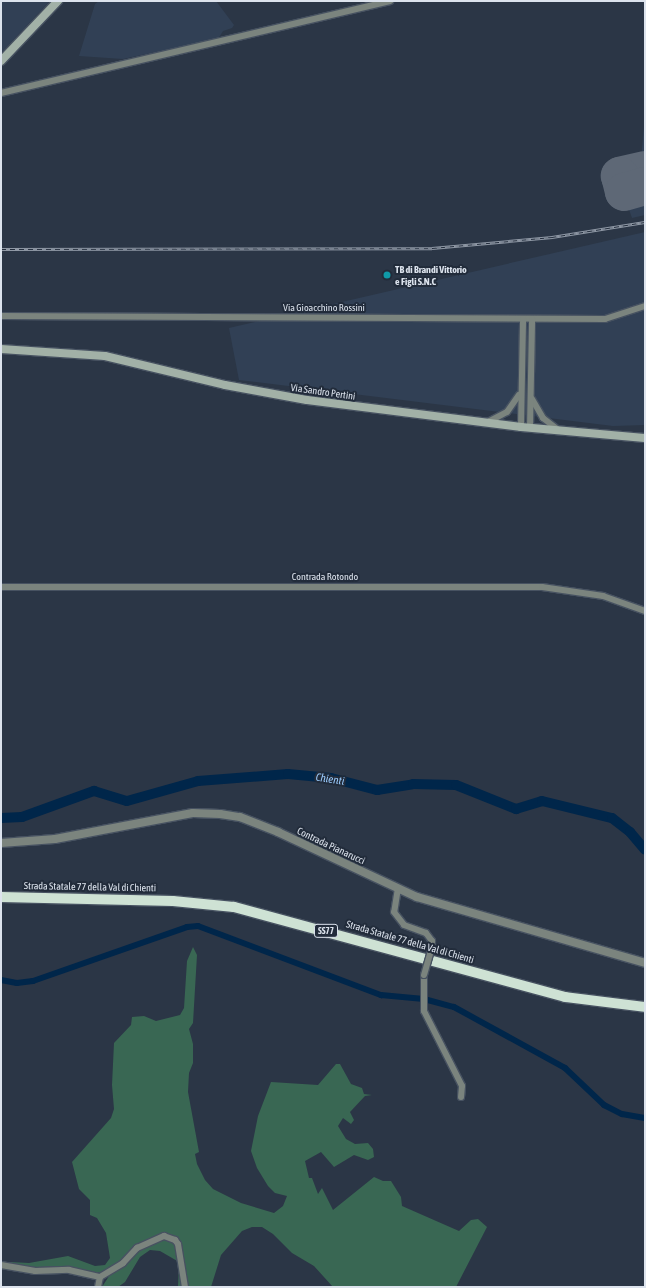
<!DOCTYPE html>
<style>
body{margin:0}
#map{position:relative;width:646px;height:1288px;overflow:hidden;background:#2b3646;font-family:"Asap Condensed",sans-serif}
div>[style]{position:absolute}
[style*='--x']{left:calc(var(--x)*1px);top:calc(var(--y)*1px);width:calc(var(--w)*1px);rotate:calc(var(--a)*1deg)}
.built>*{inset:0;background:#314055}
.green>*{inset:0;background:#396753}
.canal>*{height:6px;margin:-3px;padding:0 3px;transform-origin:3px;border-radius:3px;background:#00264a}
.river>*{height:10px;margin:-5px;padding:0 5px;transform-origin:5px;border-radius:5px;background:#00264a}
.runway>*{height:38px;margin:-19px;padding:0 19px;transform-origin:19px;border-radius:19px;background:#5e6876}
.roads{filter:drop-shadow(1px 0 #475261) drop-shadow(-1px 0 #475261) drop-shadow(0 1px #475261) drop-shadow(0 -1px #475261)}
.minor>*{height:6px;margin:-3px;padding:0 3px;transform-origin:3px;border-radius:3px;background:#7b847e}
.tertiary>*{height:8px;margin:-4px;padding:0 4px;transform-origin:4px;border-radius:4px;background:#7b847e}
.secondary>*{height:8px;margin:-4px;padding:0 4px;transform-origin:4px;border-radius:4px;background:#a2b1a7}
.trunk>*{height:10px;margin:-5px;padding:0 5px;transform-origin:5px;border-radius:5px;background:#cee2d4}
.rail>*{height:3px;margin-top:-1.5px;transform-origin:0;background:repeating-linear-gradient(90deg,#222c3b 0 4.5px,#9099a6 0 9px);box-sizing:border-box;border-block:1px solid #9099a6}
.bridges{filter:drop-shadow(1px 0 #475261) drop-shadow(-1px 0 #475261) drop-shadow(0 1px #475261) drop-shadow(0 -1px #475261)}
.minor-bridge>*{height:6px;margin:-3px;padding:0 3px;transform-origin:3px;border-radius:3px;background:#7b847e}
.dots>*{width:11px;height:11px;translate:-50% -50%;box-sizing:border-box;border:2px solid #222c3b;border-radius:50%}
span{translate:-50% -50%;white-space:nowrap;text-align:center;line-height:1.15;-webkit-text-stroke:4px #222c3b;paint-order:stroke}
.shield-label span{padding:1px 3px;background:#222c3b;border:1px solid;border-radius:3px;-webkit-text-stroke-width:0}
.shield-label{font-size:9px;color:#dce3ed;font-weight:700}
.poi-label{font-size:10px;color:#dce3ed;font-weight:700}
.left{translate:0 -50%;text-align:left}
.street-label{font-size:10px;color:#dce3ed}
.water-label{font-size:11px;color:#9acafc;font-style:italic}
.frame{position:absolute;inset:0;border:2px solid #dce3ed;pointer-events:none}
</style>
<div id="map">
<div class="built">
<i style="clip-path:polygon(1px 1px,50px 1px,1px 53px)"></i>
<i style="clip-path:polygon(99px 1px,216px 1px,234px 25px,232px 28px,223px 31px,218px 39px,123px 59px,79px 56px,95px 4px)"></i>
<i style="clip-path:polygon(645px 115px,645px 215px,632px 218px,614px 167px,641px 160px)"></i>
<i style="clip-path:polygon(645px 232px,645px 425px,613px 426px,239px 380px,229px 328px)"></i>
</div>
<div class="green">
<i style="clip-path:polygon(193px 947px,197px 955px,193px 1023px,189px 1029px,193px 1044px,193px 1063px,189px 1073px,188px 1092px,199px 1152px,195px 1154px,197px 1164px,205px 1180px,213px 1189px,241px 1203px,274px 1213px,283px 1206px,287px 1196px,275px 1193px,268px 1186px,257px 1168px,251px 1151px,258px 1116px,271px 1082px,318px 1085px,336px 1064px,340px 1064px,351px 1084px,362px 1088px,364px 1094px,372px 1095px,365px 1096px,350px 1112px,354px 1120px,351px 1124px,343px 1118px,338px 1126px,346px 1139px,355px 1144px,368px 1143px,373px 1149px,374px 1157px,368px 1160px,354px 1155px,334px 1167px,321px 1152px,305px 1161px,309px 1178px,312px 1178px,318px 1194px,322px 1188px,333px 1210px,374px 1177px,383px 1181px,391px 1181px,401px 1197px,402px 1206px,459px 1231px,471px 1220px,478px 1219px,487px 1227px,456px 1287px,333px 1287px,314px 1266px,292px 1253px,273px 1234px,262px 1227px,252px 1227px,242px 1231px,221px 1255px,211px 1287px,178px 1287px,179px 1262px,160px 1251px,150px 1250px,140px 1257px,125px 1282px,118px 1287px,102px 1287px,111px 1273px,89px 1272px,63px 1266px,56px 1269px,22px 1269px,10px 1262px,29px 1263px,68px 1256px,95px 1266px,105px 1265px,110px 1258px,106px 1233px,97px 1218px,90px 1215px,90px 1200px,79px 1189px,72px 1162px,111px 1118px,114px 1109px,112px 1085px,114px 1043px,131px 1025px,132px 1017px,144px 1016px,156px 1021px,180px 1015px,184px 1008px,187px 961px)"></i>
</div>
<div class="canal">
<i style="--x:1;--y:980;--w:16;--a:11"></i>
<i style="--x:17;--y:983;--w:16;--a:-7"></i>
<i style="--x:33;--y:981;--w:163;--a:-19.3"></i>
<i style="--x:187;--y:927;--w:11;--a:-5"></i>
<i style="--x:198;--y:926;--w:196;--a:20.7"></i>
<i style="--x:381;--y:995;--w:43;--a:5.3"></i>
<i style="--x:424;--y:999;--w:31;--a:15"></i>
<i style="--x:454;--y:1007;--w:127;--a:28.8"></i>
<i style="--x:565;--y:1068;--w:54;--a:43.5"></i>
<i style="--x:604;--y:1105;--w:20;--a:27"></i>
<i style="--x:622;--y:1114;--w:23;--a:10"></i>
</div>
<div class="river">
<i style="--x:1;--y:818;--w:21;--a:-3"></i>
<i style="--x:22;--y:817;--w:77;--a:-19.9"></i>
<i style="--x:94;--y:791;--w:34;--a:17"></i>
<i style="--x:127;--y:801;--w:74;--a:-15.7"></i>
<i style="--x:198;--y:781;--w:90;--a:-4.4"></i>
<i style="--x:288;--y:774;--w:43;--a:5.3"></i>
<i style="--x:331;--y:778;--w:48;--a:14.6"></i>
<i style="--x:377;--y:790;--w:36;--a:-9"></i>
<i style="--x:413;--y:784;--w:43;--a:1.3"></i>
<i style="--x:456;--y:785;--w:65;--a:21.8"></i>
<i style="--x:516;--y:809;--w:27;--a:-17"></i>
<i style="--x:542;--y:801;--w:72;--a:13.7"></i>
<i style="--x:612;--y:818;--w:23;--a:38"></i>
<i style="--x:630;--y:832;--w:23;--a:50"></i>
</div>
<div class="runway">
<i style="--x:645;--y:170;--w:26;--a:167"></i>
<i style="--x:620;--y:176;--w:16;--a:76"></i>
<i style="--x:624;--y:192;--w:22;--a:-16"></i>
</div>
<div class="roads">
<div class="minor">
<i style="--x:1;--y:93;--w:400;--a:-13.3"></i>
<i style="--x:1;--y:316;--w:604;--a:0.28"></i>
<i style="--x:605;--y:319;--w:42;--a:-18"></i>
<i style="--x:532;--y:399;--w:22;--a:60"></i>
<i style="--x:543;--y:418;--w:18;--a:38"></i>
<i style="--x:488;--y:422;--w:21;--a:-28"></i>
<i style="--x:507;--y:412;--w:21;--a:-55"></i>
<i style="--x:521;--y:427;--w:108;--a:-88.9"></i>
<i style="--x:530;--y:428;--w:109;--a:-88.9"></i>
<i style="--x:1;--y:587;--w:541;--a:0"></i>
<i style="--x:542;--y:587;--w:62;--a:8.4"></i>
<i style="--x:603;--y:596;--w:45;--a:19.7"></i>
<i style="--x:398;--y:888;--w:24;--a:99"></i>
<i style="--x:394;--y:912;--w:16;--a:52"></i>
<i style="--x:404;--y:925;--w:23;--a:20"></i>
<i style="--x:426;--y:933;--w:10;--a:53"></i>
<i style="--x:432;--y:941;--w:9;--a:96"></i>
<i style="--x:424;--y:975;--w:36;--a:90"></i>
<i style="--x:424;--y:1011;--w:84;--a:63.1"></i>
<i style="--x:462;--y:1086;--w:11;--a:95"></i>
<i style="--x:1;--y:1265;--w:35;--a:10"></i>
<i style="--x:35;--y:1271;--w:34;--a:-2"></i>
<i style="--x:69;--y:1270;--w:32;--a:13"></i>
<i style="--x:98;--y:1287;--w:10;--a:-79"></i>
<i style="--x:100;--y:1277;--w:27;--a:-31"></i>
<i style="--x:123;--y:1263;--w:21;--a:-47"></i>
<i style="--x:137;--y:1248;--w:30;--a:-24"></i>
<i style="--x:164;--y:1236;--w:12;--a:20"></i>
<i style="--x:175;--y:1240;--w:5;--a:53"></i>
<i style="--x:178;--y:1244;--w:44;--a:80.8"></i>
</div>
<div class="tertiary">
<i style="--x:1;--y:843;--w:54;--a:-4.2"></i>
<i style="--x:55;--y:839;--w:140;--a:-10.7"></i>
<i style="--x:193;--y:813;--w:27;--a:2"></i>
<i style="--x:220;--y:814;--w:20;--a:9"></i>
<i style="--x:240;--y:817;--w:41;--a:21.5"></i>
<i style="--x:278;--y:832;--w:153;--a:25.1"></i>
<i style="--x:417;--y:897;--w:237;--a:16.1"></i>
</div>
<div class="secondary">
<i style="--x:1;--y:61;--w:83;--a:-46.5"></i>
<i style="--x:1;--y:349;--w:104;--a:3.9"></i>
<i style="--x:105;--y:356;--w:123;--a:13.6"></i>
<i style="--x:225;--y:385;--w:83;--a:10.4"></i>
<i style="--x:307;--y:400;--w:216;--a:7.2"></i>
<i style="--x:521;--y:427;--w:124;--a:5.1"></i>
</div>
<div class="trunk">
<i style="--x:1;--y:897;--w:172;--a:1.3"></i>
<i style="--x:173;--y:901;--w:61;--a:5.6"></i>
<i style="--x:234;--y:907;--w:343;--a:15.2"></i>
<i style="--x:565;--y:997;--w:81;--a:7.1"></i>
</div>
</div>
<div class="rail">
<i style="--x:1;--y:249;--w:431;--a:-0.1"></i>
<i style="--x:432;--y:248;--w:121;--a:-5.2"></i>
<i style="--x:552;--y:237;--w:94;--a:-9.2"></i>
</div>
<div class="bridges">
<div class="minor-bridge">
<i style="--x:424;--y:975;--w:26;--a:-74"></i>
</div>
</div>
<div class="dots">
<i style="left:387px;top:275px;background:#0f9aa8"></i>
</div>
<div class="shield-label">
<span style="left:326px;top:931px">SS77</span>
</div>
<div class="poi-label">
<span class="left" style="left:395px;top:275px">TB di Brandi Vittorio<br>e Figli S.N.C</span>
</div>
<div class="street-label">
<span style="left:324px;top:308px">Via Gioacchino Rossini</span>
<span style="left:323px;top:392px;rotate:8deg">Via Sandro Pertini</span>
<span style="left:325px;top:577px">Contrada Rotondo</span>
<span style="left:331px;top:846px;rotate:25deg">Contrada Pianarucci</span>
<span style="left:90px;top:887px;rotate:1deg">Strada Statale 77 della Val di Chienti</span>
<span style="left:410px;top:942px;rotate:16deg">Strada Statale 77 della Val di Chienti</span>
</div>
<div class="water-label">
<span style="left:330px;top:779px;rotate:9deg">Chienti</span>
</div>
<div class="frame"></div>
</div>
